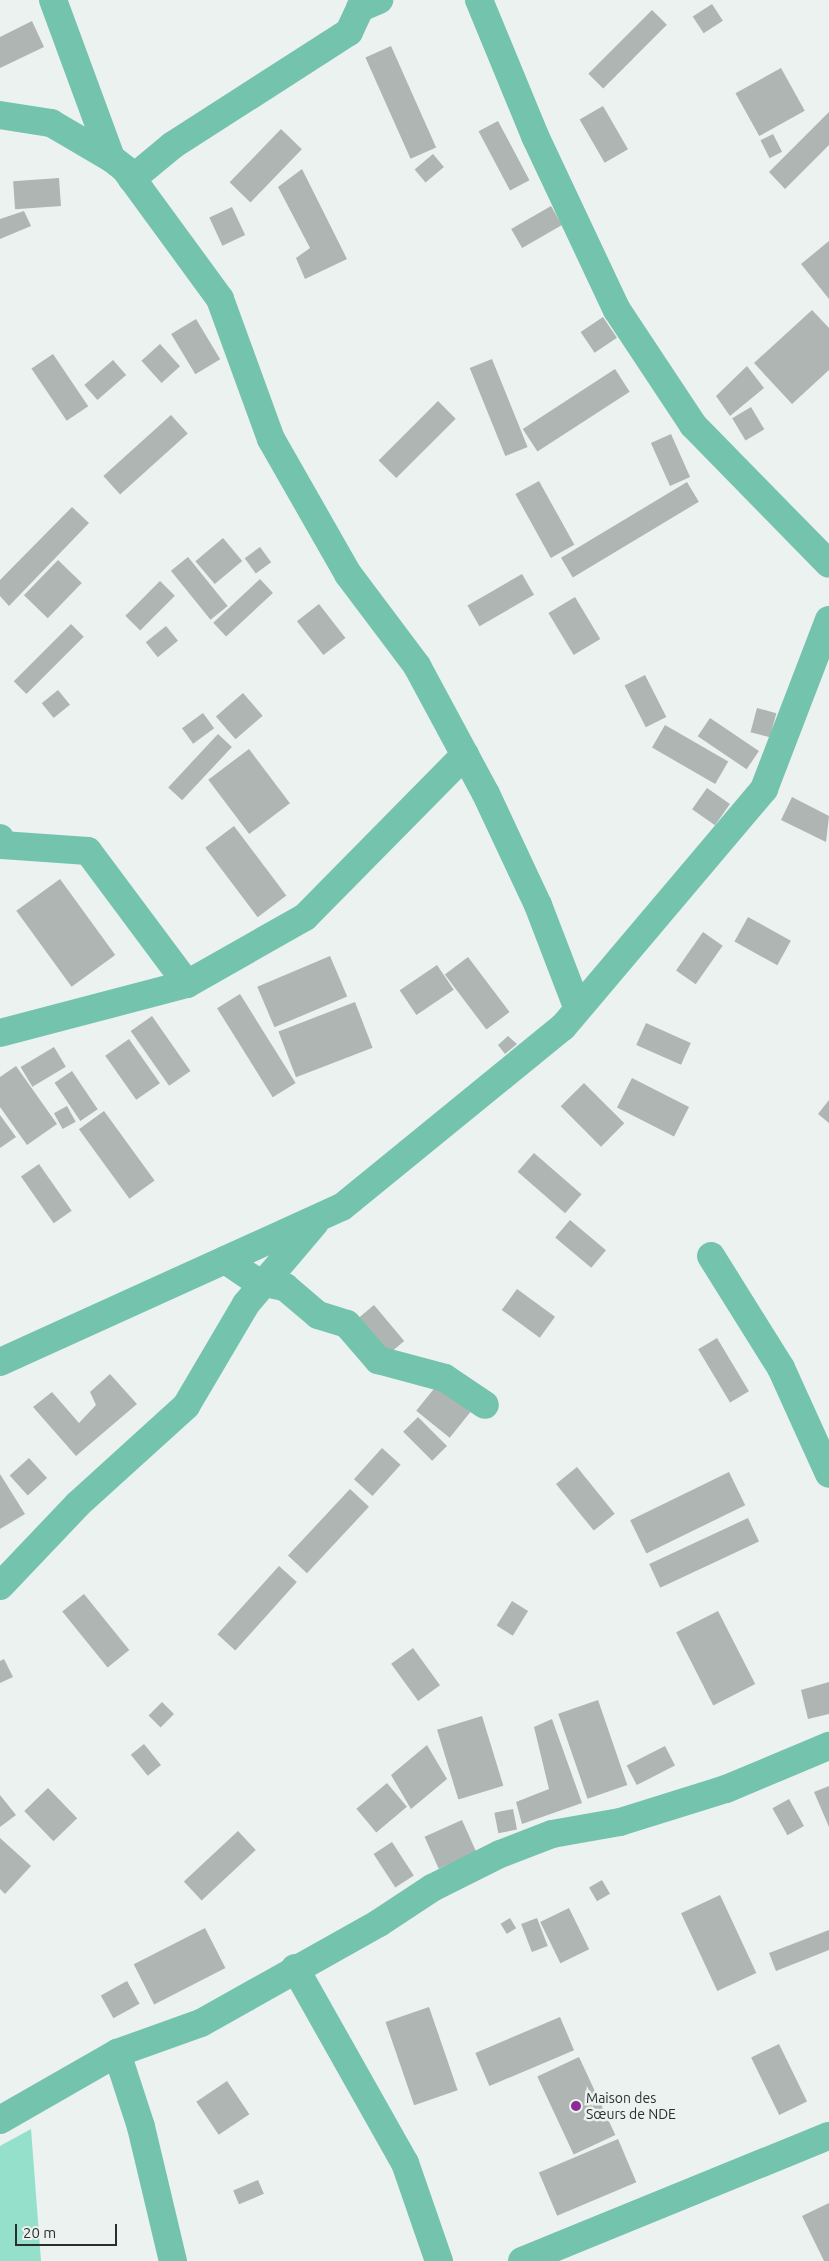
<!DOCTYPE html>
<meta charset="utf-8">
<style>
body{margin:0}
#map{position:relative;width:829px;height:2261px;overflow:hidden;background:#ebf2f0;font-family:Ubuntu,sans-serif}
div>[style]{position:absolute}
[style*='--x']{left:calc(var(--x)*1px);top:calc(var(--y)*1px);width:calc(var(--w)*1px);rotate:calc(var(--a)*1deg)}
.green>*{inset:0;background:#94e0cb}
.building>*{inset:0;background:#afb5b3;transform-origin:0 0}
.street>*{height:28px;margin:-14px;padding:0 14px;transform-origin:14px;border-radius:14px;background:#74c3ad}
.dots>*{width:14px;height:14px;translate:-50% -50%;box-sizing:border-box;border:2px solid #ebf2f0;border-radius:50%}
span{translate:-50% -50%;white-space:nowrap;text-align:center;line-height:1.15;-webkit-text-stroke:5px #ebf2f0;paint-order:stroke}
.poi-label{font-size:14px;color:#2c2e2e}
.left{translate:0 -50%;text-align:left}
.scale{position:absolute;left:15px;top:2224px;width:102px;height:22px;box-sizing:border-box;border:2px solid #2c2e2e;border-top:0;padding-left:6px;font-size:15px;line-height:18px;white-space:nowrap;color:#2c2e2e;-webkit-text-stroke:4px #ebf2f0;paint-order:stroke}
</style>
<div id="map">
<div class="green">
<i style="clip-path:polygon(31px 2129px,41px 2261px,0 2261px,0 2146px)"></i>
</div>
<div class="building">
<i style="left:712px;top:4px;width:20px;height:23px;rotate:57deg"></i>
<i style="left:652px;top:10px;width:21px;height:90px;rotate:45deg"></i>
<i style="clip-path:polygon(32px 21px,44px 47px,0 68px,0 37px)"></i>
<i style="left:391px;top:46px;width:111px;height:28px;rotate:66deg"></i>
<i style="left:781px;top:68px;width:49px;height:52px;rotate:61deg"></i>
<i style="left:603px;top:106px;width:50px;height:27px;rotate:60deg"></i>
<i style="clip-path:polygon(829px 112px,829px 145px,785px 189px,769px 172px)"></i>
<i style="left:498px;top:121px;width:67px;height:22px;rotate:62deg"></i>
<i style="left:281px;top:129px;width:29px;height:74px;rotate:44deg"></i>
<i style="left:773px;top:134px;width:20px;height:14px;rotate:63deg"></i>
<i style="left:433px;top:154px;width:17px;height:24px;rotate:50deg"></i>
<i style="clip-path:polygon(302px 169px,347px 259px,305px 279px,296px 258px,310px 248px,278px 187px)"></i>
<i style="left:59px;top:178px;width:28px;height:46px;rotate:86deg"></i>
<i style="left:551px;top:206px;width:22px;height:46px;rotate:60deg"></i>
<i style="left:232px;top:207px;width:31px;height:25px;rotate:65deg"></i>
<i style="clip-path:polygon(24px 211px,31px 226px,0 239px,0 219px)"></i>
<i style="clip-path:polygon(829px 241px,829px 299px,801px 264px)"></i>
<i style="clip-path:polygon(812px 310px,829px 328px,829px 370px,792px 404px,754px 363px)"></i>
<i style="left:603px;top:317px;width:25px;height:27px;rotate:56deg"></i>
<i style="left:196px;top:319px;width:47px;height:29px;rotate:59deg"></i>
<i style="left:160px;top:344px;width:30px;height:25px;rotate:48deg"></i>
<i style="left:53px;top:354px;width:63px;height:26px;rotate:56deg"></i>
<i style="left:492px;top:359px;width:95px;height:24px;rotate:68deg"></i>
<i style="left:113px;top:360px;width:20px;height:38px;rotate:49deg"></i>
<i style="clip-path:polygon(747px 366px,764px 388px,730px 416px,716px 396px)"></i>
<i style="left:615px;top:369px;width:27px;height:110px;rotate:57deg"></i>
<i style="left:438px;top:401px;width:25px;height:84px;rotate:45deg"></i>
<i style="left:751px;top:407px;width:26px;height:22px;rotate:59deg"></i>
<i style="left:171px;top:415px;width:25px;height:91px;rotate:48deg"></i>
<i style="left:671px;top:434px;width:47px;height:22px;rotate:66deg"></i>
<i style="left:539px;top:481px;width:73px;height:27px;rotate:61deg"></i>
<i style="left:687px;top:482px;width:23px;height:147px;rotate:59deg"></i>
<i style="clip-path:polygon(72px 507px,89px 523px,9px 606px,0 596px,0 580px)"></i>
<i style="left:223px;top:538px;width:30px;height:36px;rotate:50deg"></i>
<i style="left:260px;top:547px;width:19px;height:19px;rotate:54deg"></i>
<i style="left:188px;top:557px;width:63px;height:22px;rotate:51deg"></i>
<i style="left:58px;top:560px;width:33px;height:49px;rotate:44deg"></i>
<i style="left:522px;top:574px;width:24px;height:63px;rotate:60deg"></i>
<i style="left:260px;top:579px;width:19px;height:64px;rotate:47deg"></i>
<i style="left:160px;top:581px;width:21px;height:49px;rotate:45deg"></i>
<i style="left:575px;top:597px;width:49px;height:31px;rotate:59deg"></i>
<i style="left:319px;top:604px;width:43px;height:28px;rotate:52deg"></i>
<i style="left:71px;top:624px;width:18px;height:81px;rotate:45deg"></i>
<i style="left:166px;top:626px;width:19px;height:26px;rotate:51deg"></i>
<i style="left:645px;top:675px;width:47px;height:23px;rotate:63deg"></i>
<i style="left:58px;top:690px;width:19px;height:21px;rotate:51deg"></i>
<i style="left:243px;top:693px;width:30px;height:36px;rotate:49deg"></i>
<i style="left:757px;top:708px;width:20px;height:25px;rotate:15deg"></i>
<i style="left:203px;top:713px;width:19px;height:26px;rotate:54deg"></i>
<i style="left:710px;top:718px;width:59px;height:22px;rotate:34deg"></i>
<i style="left:665px;top:725px;width:73px;height:26px;rotate:30deg"></i>
<i style="left:218px;top:734px;width:19px;height:73px;rotate:43deg"></i>
<i style="left:249px;top:749px;width:68px;height:51px;rotate:53deg"></i>
<i style="left:707px;top:788px;width:28px;height:26px;rotate:35deg"></i>
<i style="clip-path:polygon(792px 797px,829px 816px,826px 842px,781px 820px)"></i>
<i style="left:234px;top:826px;width:87px;height:36px;rotate:53deg"></i>
<i style="left:60px;top:879px;width:94px;height:54px;rotate:54deg"></i>
<i style="left:748px;top:917px;width:49px;height:28px;rotate:29deg"></i>
<i style="left:703px;top:932px;width:24px;height:47px;rotate:35deg"></i>
<i style="left:330px;top:956px;width:44px;height:79px;rotate:67deg"></i>
<i style="left:468px;top:957px;width:69px;height:29px;rotate:53deg"></i>
<i style="left:437px;top:965px;width:30px;height:45px;rotate:56deg"></i>
<i style="left:240px;top:994px;width:105px;height:27px;rotate:58deg"></i>
<i style="left:355px;top:1002px;width:49px;height:82px;rotate:69deg"></i>
<i style="left:152px;top:1016px;width:67px;height:26px;rotate:55deg"></i>
<i style="left:646px;top:1023px;width:49px;height:24px;rotate:24deg"></i>
<i style="clip-path:polygon(508px 1036px,517px 1044px,505px 1054px,498px 1045px)"></i>
<i style="left:129px;top:1039px;width:54px;height:29px;rotate:55deg"></i>
<i style="left:54px;top:1047px;width:23px;height:39px;rotate:59deg"></i>
<i style="clip-path:polygon(16px 1066px,57px 1124px,27px 1145px,0 1107px,0 1077px)"></i>
<i style="left:72px;top:1071px;width:46px;height:21px;rotate:56deg"></i>
<i style="left:632px;top:1078px;width:64px;height:33px;rotate:27deg"></i>
<i style="left:584px;top:1083px;width:57px;height:33px;rotate:45deg"></i>
<i style="clip-path:polygon(829px 1100px,829px 1123px,818px 1114px)"></i>
<i style="left:67px;top:1106px;width:18px;height:15px;rotate:61deg"></i>
<i style="left:104px;top:1111px;width:86px;height:31px;rotate:54deg"></i>
<i style="clip-path:polygon(0 1115px,16px 1137px,0 1148px)"></i>
<i style="left:534px;top:1153px;width:63px;height:25px;rotate:41deg"></i>
<i style="left:39px;top:1164px;width:57px;height:22px;rotate:55deg"></i>
<i style="left:570px;top:1220px;width:47px;height:23px;rotate:40deg"></i>
<i style="left:517px;top:1289px;width:47px;height:26px;rotate:36deg"></i>
<i style="left:374px;top:1305px;width:47px;height:24px;rotate:50deg"></i>
<i style="left:717px;top:1338px;width:62px;height:22px;rotate:59deg"></i>
<i style="clip-path:polygon(110px 1374px,137px 1404px,76px 1456px,33px 1407px,52px 1392px,79px 1423px,96px 1405px,90px 1392px)"></i>
<i style="left:437px;top:1385px;width:43px;height:33px;rotate:39deg"></i>
<i style="left:418px;top:1417px;width:41px;height:21px;rotate:45deg"></i>
<i style="left:382px;top:1448px;width:25px;height:42px;rotate:42deg"></i>
<i style="left:29px;top:1458px;width:27px;height:26px;rotate:48deg"></i>
<i style="left:577px;top:1467px;width:60px;height:27px;rotate:51deg"></i>
<i style="left:729px;top:1472px;width:37px;height:110px;rotate:64deg"></i>
<i style="clip-path:polygon(0 1474px,25px 1514px,0 1529px)"></i>
<i style="left:350px;top:1489px;width:26px;height:91px;rotate:43deg"></i>
<i style="left:748px;top:1518px;width:26px;height:109px;rotate:65deg"></i>
<i style="left:279px;top:1566px;width:24px;height:92px;rotate:42deg"></i>
<i style="left:84px;top:1594px;width:72px;height:28px;rotate:51deg"></i>
<i style="left:512px;top:1601px;width:19px;height:29px;rotate:32deg"></i>
<i style="left:718px;top:1611px;width:82px;height:47px;rotate:63deg"></i>
<i style="left:413px;top:1648px;width:46px;height:27px;rotate:54deg"></i>
<i style="clip-path:polygon(4px 1659px,13px 1677px,0 1683px,0 1661px)"></i>
<i style="clip-path:polygon(829px 1682px,829px 1714px,808px 1719px,801px 1690px)"></i>
<i style="left:598px;top:1700px;width:90px;height:42px;rotate:71deg"></i>
<i style="left:162px;top:1702px;width:17px;height:19px;rotate:45deg"></i>
<i style="left:482px;top:1716px;width:73px;height:47px;rotate:73deg"></i>
<i style="clip-path:polygon(552px 1719px,582px 1803px,522px 1824px,516px 1802px,549px 1789px,534px 1727px)"></i>
<i style="left:144px;top:1744px;width:27px;height:17px;rotate:51deg"></i>
<i style="clip-path:polygon(427px 1745px,447px 1779px,411px 1809px,391px 1775px)"></i>
<i style="left:665px;top:1746px;width:22px;height:43px;rotate:63deg"></i>
<i style="left:387px;top:1783px;width:31px;height:40px;rotate:50deg"></i>
<i style="clip-path:polygon(829px 1786px,829px 1827px,814px 1792px)"></i>
<i style="left:48px;top:1788px;width:42px;height:33px;rotate:46deg"></i>
<i style="clip-path:polygon(0 1795px,16px 1815px,0 1827px)"></i>
<i style="left:789px;top:1799px;width:31px;height:19px;rotate:61deg"></i>
<i style="left:513px;top:1809px;width:21px;height:19px;rotate:79deg"></i>
<i style="left:462px;top:1820px;width:35px;height:41px;rotate:66deg"></i>
<i style="left:238px;top:1831px;width:26px;height:74px;rotate:47deg"></i>
<i style="clip-path:polygon(0 1838px,31px 1866px,5px 1894px,0 1889px)"></i>
<i style="left:392px;top:1842px;width:40px;height:22px;rotate:57deg"></i>
<i style="left:602px;top:1880px;width:16px;height:15px;rotate:60deg"></i>
<i style="left:720px;top:1895px;width:86px;height:43px;rotate:65deg"></i>
<i style="left:569px;top:1908px;width:46px;height:32px;rotate:64deg"></i>
<i style="left:510px;top:1918px;width:12px;height:11px;rotate:59deg"></i>
<i style="left:537px;top:1918px;width:30px;height:17px;rotate:69deg"></i>
<i style="left:205px;top:1928px;width:45px;height:80px;rotate:63deg"></i>
<i style="clip-path:polygon(829px 1930px,829px 1950px,776px 1971px,769px 1953px)"></i>
<i style="left:127px;top:1981px;width:26px;height:30px;rotate:61deg"></i>
<i style="left:429px;top:2007px;width:88px;height:46px;rotate:71deg"></i>
<i style="left:560px;top:2017px;width:36px;height:92px;rotate:67deg"></i>
<i style="left:779px;top:2044px;width:64px;height:31px;rotate:64deg"></i>
<i style="left:579px;top:2057px;width:86px;height:46px;rotate:65deg"></i>
<i style="left:227px;top:2081px;width:40px;height:37px;rotate:56deg"></i>
<i style="left:618px;top:2139px;width:47px;height:86px;rotate:67deg"></i>
<i style="left:258px;top:2180px;width:15px;height:27px;rotate:67deg"></i>
<i style="clip-path:polygon(829px 2203px,829px 2261px,824px 2261px,802px 2216px)"></i>
</div>
<div class="street">
<i style="--x:53;--y:0;--w:168;--a:69.8"></i>
<i style="--x:111;--y:158;--w:18;--a:38"></i>
<i style="--x:125;--y:169;--w:161;--a:53.8"></i>
<i style="--x:220;--y:299;--w:149;--a:70"></i>
<i style="--x:271;--y:439;--w:155;--a:60.3"></i>
<i style="--x:348;--y:574;--w:115;--a:53.1"></i>
<i style="--x:417;--y:666;--w:145;--a:61.7"></i>
<i style="--x:486;--y:794;--w:123;--a:64.9"></i>
<i style="--x:538;--y:905;--w:111;--a:69"></i>
<i style="--x:479;--y:0;--w:147;--a:67.6"></i>
<i style="--x:535;--y:136;--w:192;--a:64.8"></i>
<i style="--x:617;--y:310;--w:138;--a:56.5"></i>
<i style="--x:693;--y:425;--w:194;--a:45.6"></i>
<i style="--x:0;--y:115;--w:52;--a:8.9"></i>
<i style="--x:51;--y:123;--w:69;--a:30.3"></i>
<i style="--x:132;--y:179;--w:53;--a:-39.7"></i>
<i style="--x:173;--y:145;--w:209;--a:-32.7"></i>
<i style="--x:349;--y:32;--w:26;--a:-65"></i>
<i style="--x:360;--y:8;--w:21;--a:-23"></i>
<i style="--x:0;--y:838;--w:7;--a:74"></i>
<i style="--x:2;--y:845;--w:86;--a:4"></i>
<i style="--x:88;--y:851;--w:166;--a:53.3"></i>
<i style="--x:0;--y:1033;--w:193;--a:-14.7"></i>
<i style="--x:187;--y:984;--w:136;--a:-29.6"></i>
<i style="--x:305;--y:917;--w:228;--a:-45.4"></i>
<i style="--x:711;--y:1256;--w:132;--a:58"></i>
<i style="--x:781;--y:1368;--w:116;--a:65.6"></i>
<i style="--x:225;--y:1260;--w:37;--a:34"></i>
<i style="--x:256;--y:1281;--w:30;--a:12"></i>
<i style="--x:285;--y:1287;--w:43;--a:40.3"></i>
<i style="--x:318;--y:1315;--w:30;--a:17"></i>
<i style="--x:347;--y:1324;--w:48;--a:49.3"></i>
<i style="--x:378;--y:1360;--w:69;--a:15"></i>
<i style="--x:445;--y:1378;--w:48;--a:34"></i>
<i style="--x:0;--y:1362;--w:375;--a:-24.4"></i>
<i style="--x:342;--y:1207;--w:285;--a:-39.2"></i>
<i style="--x:563;--y:1027;--w:312;--a:-49.8"></i>
<i style="--x:764;--y:789;--w:181;--a:-69"></i>
<i style="--x:0;--y:1586;--w:113;--a:-46.4"></i>
<i style="--x:78;--y:1504;--w:146;--a:-42.2"></i>
<i style="--x:186;--y:1406;--w:118;--a:-59.5"></i>
<i style="--x:246;--y:1304;--w:106;--a:-49.6"></i>
<i style="--x:295;--y:1968;--w:224;--a:60.6"></i>
<i style="--x:405;--y:2163;--w:104;--a:70.9"></i>
<i style="--x:117;--y:2053;--w:78;--a:72"></i>
<i style="--x:141;--y:2127;--w:138;--a:76.6"></i>
<i style="--x:0;--y:2120;--w:135;--a:-29.8"></i>
<i style="--x:117;--y:2053;--w:89;--a:-19.7"></i>
<i style="--x:201;--y:2023;--w:204;--a:-29.3"></i>
<i style="--x:379;--y:1923;--w:64;--a:-33.4"></i>
<i style="--x:432;--y:1888;--w:76;--a:-26.6"></i>
<i style="--x:500;--y:1854;--w:56;--a:-21"></i>
<i style="--x:552;--y:1834;--w:69;--a:-10"></i>
<i style="--x:620;--y:1822;--w:111;--a:-17.3"></i>
<i style="--x:726;--y:1789;--w:112;--a:-22.7"></i>
<i style="--x:522;--y:2261;--w:331;--a:-22.2"></i>
</div>
<div class="dots">
<i style="left:576px;top:2106px;background:#8c2b93"></i>
</div>
<div class="poi-label">
<span class="left" style="left:586px;top:2106px">Maison des<br>Sœurs de NDE</span>
</div>
<div class="scale">20 m</div>
</div>
